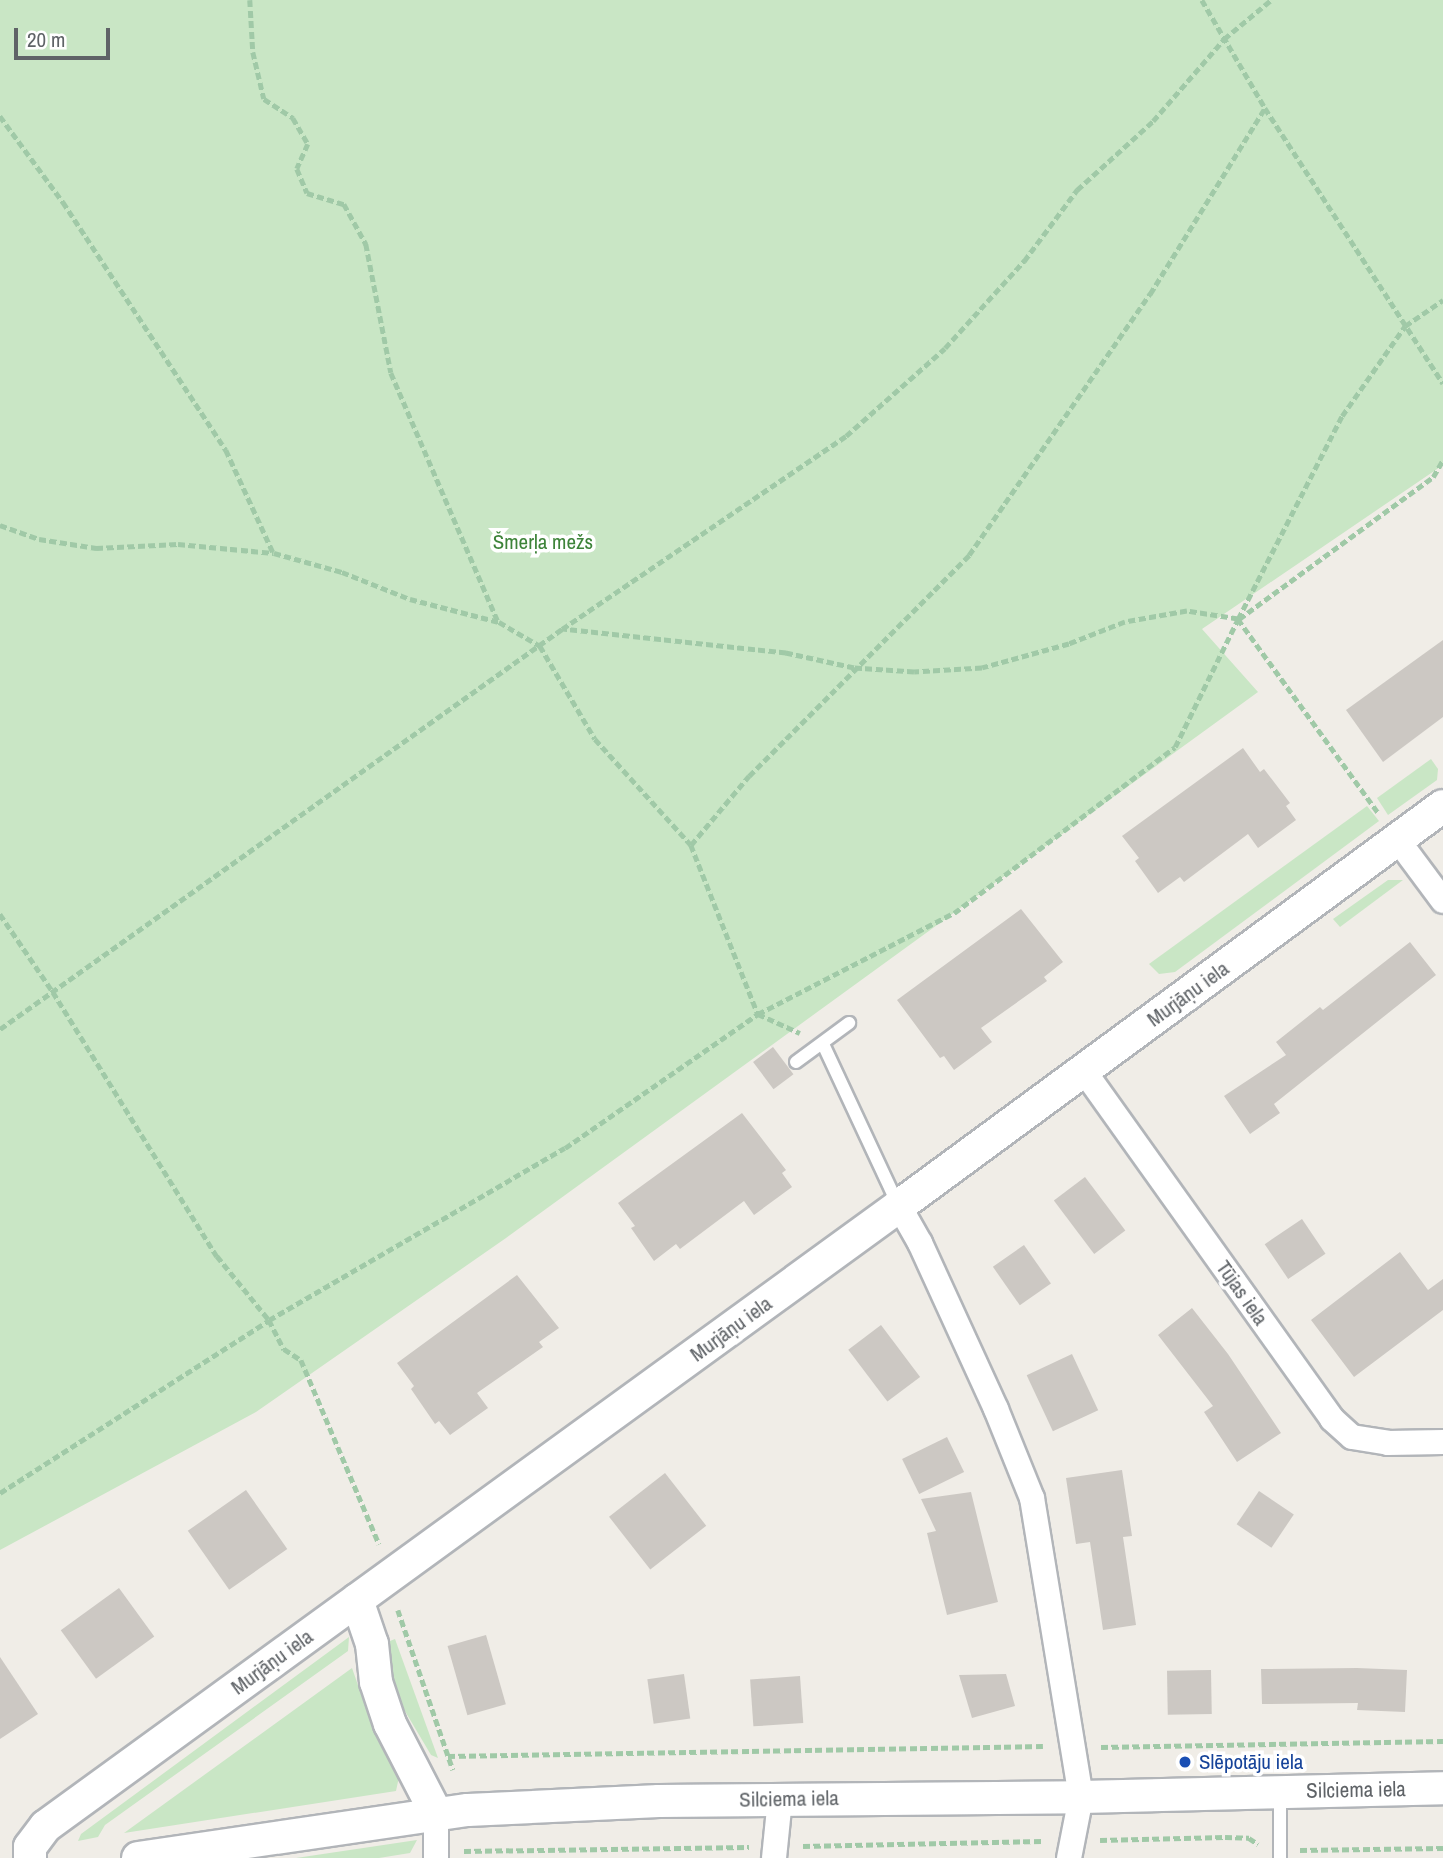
<!DOCTYPE html>
<meta charset="utf-8">
<style>
body{margin:0}
#map{position:relative;width:1443px;height:1858px;overflow:hidden;background:#f0ede7;font-family:"Archivo Narrow",sans-serif}
div>[style]{position:absolute}
[style*='--x']{left:calc(var(--x)*1px);top:calc(var(--y)*1px);width:calc(var(--w)*1px);rotate:calc(var(--a)*1deg)}
.green>*{inset:0;background:#c9e6c5}
.building>*{inset:0;background:#ccc8c3;transform-origin:0 0}
.path>*{height:4.5px;margin-top:-2.25px;transform-origin:0;background:repeating-linear-gradient(90deg,#a0c9a7 0 7px,transparent 0 10.5px)}
.roads{filter:drop-shadow(2px 0 #b2b5b9) drop-shadow(-2px 0 #b2b5b9) drop-shadow(0 2px #b2b5b9) drop-shadow(0 -2px #b2b5b9)}
.service>*{height:12px;margin:-6px;padding:0 6px;transform-origin:6px;border-radius:6px;background:#fff}
.minor>*{height:24px;margin:-12px;padding:0 12px;transform-origin:12px;border-radius:12px;background:#fff}
.tertiary>*{height:32px;margin:-16px;padding:0 16px;transform-origin:16px;border-radius:16px;background:#fff}
.dots>*{width:19px;height:19px;translate:-50% -50%;box-sizing:border-box;border:4px solid #fff;border-radius:50%}
span{translate:-50% -50%;white-space:nowrap;text-align:center;line-height:1.15;-webkit-text-stroke:7px #fff;paint-order:stroke}
.park-label{font-size:21px;color:#3d8339}
.street-label{font-size:21px;color:#5f6367}
.transit-label{font-size:21px;color:#164399}
.left{translate:0 -50%;text-align:left}
.scale{position:absolute;left:14px;top:28px;width:96px;height:32px;box-sizing:border-box;border:4px solid #5f6367;border-top:0;padding-left:9px;font-size:21px;line-height:24px;white-space:nowrap;color:#5f6367;-webkit-text-stroke:5px #fff;paint-order:stroke}
</style>
<div id="map">
<div class="green">
<i style="clip-path:polygon(0 0,1443px 0,1443px 465px,1202px 629px,1258px 692px,506px 1238px,256px 1412px,0 1550px)"></i>
<i style="clip-path:polygon(1431px 759px,1438px 769px,1437px 780px,1388px 815px,1377px 798px)"></i>
<i style="clip-path:polygon(1367px 806px,1379px 821px,1175px 972px,1159px 974px,1149px 964px)"></i>
<i style="clip-path:polygon(1388px 880px,1403px 880px,1340px 927px,1333px 919px)"></i>
<i style="clip-path:polygon(349px 1637px,348px 1651px,105px 1825px,98px 1837px,78px 1841px,81px 1834px)"></i>
<i style="clip-path:polygon(395px 1639px,438px 1758px,431px 1755px,393px 1691px,385px 1643px)"></i>
<i style="clip-path:polygon(352px 1668px,375px 1734px,392px 1756px,399px 1777px,396px 1791px,124px 1833px)"></i>
<i style="clip-path:polygon(417px 1840px,410px 1853px,379px 1858px,296px 1858px)"></i>
</div>
<div class="building">
<i style="clip-path:polygon(1443px 640px,1443px 717px,1383px 762px,1346px 710px)"></i>
<i style="clip-path:polygon(1243px 748px,1260px 772px,1264px 769px,1290px 803px,1286px 806px,1296px 820px,1258px 848px,1248px 834px,1184px 882px,1180px 877px,1158px 893px,1135px 861px,1139px 858px,1122px 836px)"></i>
<i style="clip-path:polygon(1021px 909px,1063px 962px,1044px 977px,1047px 981px,981px 1028px,992px 1042px,954px 1070px,944px 1056px,940px 1058px,897px 1000px)"></i>
<i style="clip-path:polygon(1410px 942px,1436px 975px,1274px 1104px,1280px 1113px,1250px 1134px,1224px 1096px,1286px 1055px,1276px 1042px,1320px 1007px,1323px 1010px)"></i>
<i style="left:773px;top:1047px;width:34px;height:25px;rotate:53deg"></i>
<i style="clip-path:polygon(742px 1113px,786px 1170px,782px 1173px,792px 1187px,754px 1215px,744px 1201px,680px 1249px,676px 1244px,654px 1261px,631px 1228px,635px 1226px,618px 1203px)"></i>
<i style="left:1085px;top:1177px;width:67px;height:39px;rotate:53deg"></i>
<i style="left:1302px;top:1219px;width:42px;height:45px;rotate:56deg"></i>
<i style="left:1024px;top:1245px;width:47px;height:38px;rotate:55deg"></i>
<i style="clip-path:polygon(1400px 1252px,1428px 1290px,1443px 1279px,1443px 1310px,1354px 1377px,1311px 1320px)"></i>
<i style="clip-path:polygon(517px 1275px,559px 1328px,539px 1342px,543px 1347px,477px 1393px,488px 1408px,450px 1435px,439px 1421px,435px 1424px,411px 1389px,414px 1386px,397px 1363px)"></i>
<i style="clip-path:polygon(1192px 1308px,1228px 1354px,1281px 1433px,1237px 1462px,1204px 1412px,1213px 1406px,1158px 1335px)"></i>
<i style="left:881px;top:1325px;width:65px;height:41px;rotate:53deg"></i>
<i style="left:1072px;top:1354px;width:62px;height:50px;rotate:65deg"></i>
<i style="left:947px;top:1437px;width:39px;height:50px;rotate:64deg"></i>
<i style="clip-path:polygon(1122px 1470px,1132px 1536px,1123px 1537px,1136px 1625px,1103px 1630px,1090px 1542px,1076px 1544px,1066px 1478px)"></i>
<i style="left:665px;top:1473px;width:67px;height:71px;rotate:52deg"></i>
<i style="left:246px;top:1490px;width:72px;height:71px;rotate:55deg"></i>
<i style="left:1259px;top:1491px;width:42px;height:40px;rotate:34deg"></i>
<i style="clip-path:polygon(971px 1492px,998px 1602px,947px 1615px,927px 1533px,936px 1531px,921px 1499px)"></i>
<i style="left:119px;top:1588px;width:60px;height:72px;rotate:54deg"></i>
<i style="left:486px;top:1635px;width:72px;height:40px;rotate:74deg"></i>
<i style="clip-path:polygon(0 1657px,38px 1714px,0 1739px)"></i>
<i style="clip-path:polygon(1357px 1668px,1407px 1670px,1405px 1712px,1357px 1710px,1358px 1703px,1262px 1704px,1261px 1669px)"></i>
<i style="left:1211px;top:1670px;width:44px;height:44px;rotate:89deg"></i>
<i style="left:684px;top:1674px;width:45px;height:37px;rotate:82deg"></i>
<i style="clip-path:polygon(1006px 1674px,1015px 1706px,972px 1718px,959px 1675px)"></i>
<i style="left:800px;top:1676px;width:47px;height:50px;rotate:86deg"></i>
</div>
<div class="path">
<i style="--x:250;--y:0;--w:52;--a:86.7"></i>
<i style="--x:253;--y:52;--w:48;--a:76.8"></i>
<i style="--x:264;--y:99;--w:35;--a:33"></i>
<i style="--x:293;--y:118;--w:30;--a:60"></i>
<i style="--x:308;--y:144;--w:27;--a:114"></i>
<i style="--x:297;--y:169;--w:26;--a:67"></i>
<i style="--x:307;--y:193;--w:39;--a:17"></i>
<i style="--x:344;--y:204;--w:46;--a:61.2"></i>
<i style="--x:366;--y:244;--w:131;--a:79"></i>
<i style="--x:391;--y:373;--w:271;--a:66.7"></i>
<i style="--x:1202;--y:0;--w:125;--a:59.7"></i>
<i style="--x:1265;--y:108;--w:328;--a:57.1"></i>
<i style="--x:0;--y:116;--w:107;--a:53.8"></i>
<i style="--x:63;--y:202;--w:297;--a:56.7"></i>
<i style="--x:226;--y:450;--w:112;--a:65.3"></i>
<i style="--x:0;--y:525;--w:41;--a:19.7"></i>
<i style="--x:39;--y:539;--w:58;--a:9"></i>
<i style="--x:96;--y:548;--w:82;--a:-2.8"></i>
<i style="--x:178;--y:544;--w:96;--a:5.4"></i>
<i style="--x:274;--y:553;--w:71;--a:15.6"></i>
<i style="--x:342;--y:572;--w:73;--a:21.7"></i>
<i style="--x:410;--y:599;--w:92;--a:14.5"></i>
<i style="--x:499;--y:622;--w:48;--a:30.3"></i>
<i style="--x:540;--y:646;--w:108;--a:59.4"></i>
<i style="--x:595;--y:739;--w:143;--a:47.8"></i>
<i style="--x:691;--y:845;--w:182;--a:68.4"></i>
<i style="--x:758;--y:1014;--w:46;--a:24.3"></i>
<i style="--x:1238;--y:619;--w:228;--a:-62.9"></i>
<i style="--x:1342;--y:416;--w:110;--a:-55"></i>
<i style="--x:1405;--y:326;--w:46;--a:-34.4"></i>
<i style="--x:1238;--y:619;--w:241;--a:54.1"></i>
<i style="--x:1239;--y:619;--w:240;--a:-36.2"></i>
<i style="--x:1433;--y:477;--w:20;--a:-60"></i>
<i style="--x:691;--y:845;--w:90;--a:-50"></i>
<i style="--x:749;--y:776;--w:312;--a:-45.1"></i>
<i style="--x:969;--y:555;--w:318;--a:-55.3"></i>
<i style="--x:1150;--y:294;--w:219;--a:-58.3"></i>
<i style="--x:0;--y:914;--w:94;--a:55.8"></i>
<i style="--x:53;--y:992;--w:311;--a:58.2"></i>
<i style="--x:217;--y:1256;--w:82;--a:50.9"></i>
<i style="--x:269;--y:1320;--w:33;--a:63"></i>
<i style="--x:284;--y:1349;--w:20;--a:33"></i>
<i style="--x:301;--y:1360;--w:200;--a:67"></i>
<i style="--x:0;--y:1029;--w:690;--a:-35.44"></i>
<i style="--x:562;--y:629;--w:343;--a:-34.2"></i>
<i style="--x:846;--y:436;--w:132;--a:-41.6"></i>
<i style="--x:945;--y:348;--w:118;--a:-47.8"></i>
<i style="--x:1024;--y:261;--w:89;--a:-53.3"></i>
<i style="--x:1077;--y:190;--w:103;--a:-42.2"></i>
<i style="--x:1153;--y:121;--w:108;--a:-49.1"></i>
<i style="--x:1224;--y:39;--w:61;--a:-39.7"></i>
<i style="--x:0;--y:1493;--w:320;--a:-32.7"></i>
<i style="--x:269;--y:1320;--w:342;--a:-30.2"></i>
<i style="--x:565;--y:1148;--w:235;--a:-34.8"></i>
<i style="--x:758;--y:1014;--w:220;--a:-27.3"></i>
<i style="--x:954;--y:913;--w:276;--a:-36.9"></i>
<i style="--x:1175;--y:747;--w:143;--a:-63.8"></i>
<i style="--x:1238;--y:619;--w:52;--a:-171.1"></i>
<i style="--x:1187;--y:611;--w:63;--a:169.9"></i>
<i style="--x:1125;--y:622;--w:60;--a:158.6"></i>
<i style="--x:1069;--y:644;--w:90;--a:164.6"></i>
<i style="--x:982;--y:668;--w:68;--a:176.6"></i>
<i style="--x:914;--y:672;--w:60;--a:-176.2"></i>
<i style="--x:854;--y:668;--w:70;--a:-167.6"></i>
<i style="--x:786;--y:653;--w:225;--a:-173.9"></i>
<i style="--x:398;--y:1610;--w:169;--a:71"></i>
<i style="--x:1101;--y:1747;--w:342;--a:-1"></i>
<i style="--x:448;--y:1756;--w:595;--a:-0.96"></i>
<i style="--x:1100;--y:1840;--w:125;--a:-1.4"></i>
<i style="--x:1225;--y:1837;--w:24;--a:2"></i>
<i style="--x:1249;--y:1838;--w:11;--a:34"></i>
<i style="--x:803;--y:1846;--w:240;--a:-1.2"></i>
<i style="--x:1300;--y:1850;--w:143;--a:-0.8"></i>
<i style="--x:464;--y:1851;--w:285;--a:-0.8"></i>
</div>
<div class="roads">
<div class="service">
<i style="--x:823;--y:1044;--w:178;--a:65"></i>
<i style="--x:796;--y:1062;--w:66;--a:-36.3"></i>
<i style="--x:1280;--y:1792;--w:66;--a:90"></i>
</div>
<div class="minor">
<i style="--x:1397;--y:839;--w:77;--a:53.4"></i>
<i style="--x:1084;--y:1071;--w:427;--a:54.5"></i>
<i style="--x:1332;--y:1419;--w:27;--a:42"></i>
<i style="--x:1352;--y:1437;--w:36;--a:9"></i>
<i style="--x:1388;--y:1443;--w:55;--a:-1"></i>
<i style="--x:899;--y:1206;--w:43;--a:60.4"></i>
<i style="--x:920;--y:1243;--w:183;--a:65.4"></i>
<i style="--x:996;--y:1409;--w:96;--a:68"></i>
<i style="--x:1032;--y:1498;--w:303;--a:80.7"></i>
<i style="--x:1081;--y:1797;--w:62;--a:101.1"></i>
<i style="--x:436;--y:1858;--w:45;--a:-90"></i>
<i style="--x:774;--y:1858;--w:59;--a:-84.2"></i>
</div>
<div class="tertiary">
<i style="--x:357;--y:1600;--w:46;--a:71.2"></i>
<i style="--x:372;--y:1644;--w:38;--a:84"></i>
<i style="--x:376;--y:1682;--w:44;--a:71.6"></i>
<i style="--x:390;--y:1724;--w:100;--a:62.7"></i>
<i style="--x:30;--y:1858;--w:11;--a:-90"></i>
<i style="--x:30;--y:1847;--w:26;--a:-53"></i>
<i style="--x:46;--y:1826;--w:1055;--a:-36.01"></i>
<i style="--x:899;--y:1206;--w:675;--a:-36.33"></i>
<i style="--x:138;--y:1858;--w:333;--a:-8.3"></i>
<i style="--x:468;--y:1810;--w:191;--a:-2.7"></i>
<i style="--x:659;--y:1801;--w:422;--a:-0.5"></i>
<i style="--x:1081;--y:1797;--w:362;--a:-1.4"></i>
</div>
</div>
<div class="dots">
<i style="left:1185px;top:1762px;background:#1a4fb4"></i>
</div>
<div class="park-label">
<span style="left:543px;top:542px">Šmerļa mežs</span>
</div>
<div class="street-label">
<span style="left:1188px;top:994px;rotate:-36deg">Murjāņu iela</span>
<span style="left:1242px;top:1293px;rotate:55deg">Tūjas iela</span>
<span style="left:731px;top:1329px;rotate:-36deg">Murjāņu iela</span>
<span style="left:272px;top:1662px;rotate:-36deg">Murjāņu iela</span>
<span style="left:1356px;top:1790px;rotate:-1deg">Silciema iela</span>
<span style="left:789px;top:1799px;rotate:-1deg">Silciema iela</span>
</div>
<div class="transit-label">
<span class="left" style="left:1199px;top:1762px">Slēpotāju iela</span>
</div>
<div class="scale">20 m</div>
</div>
